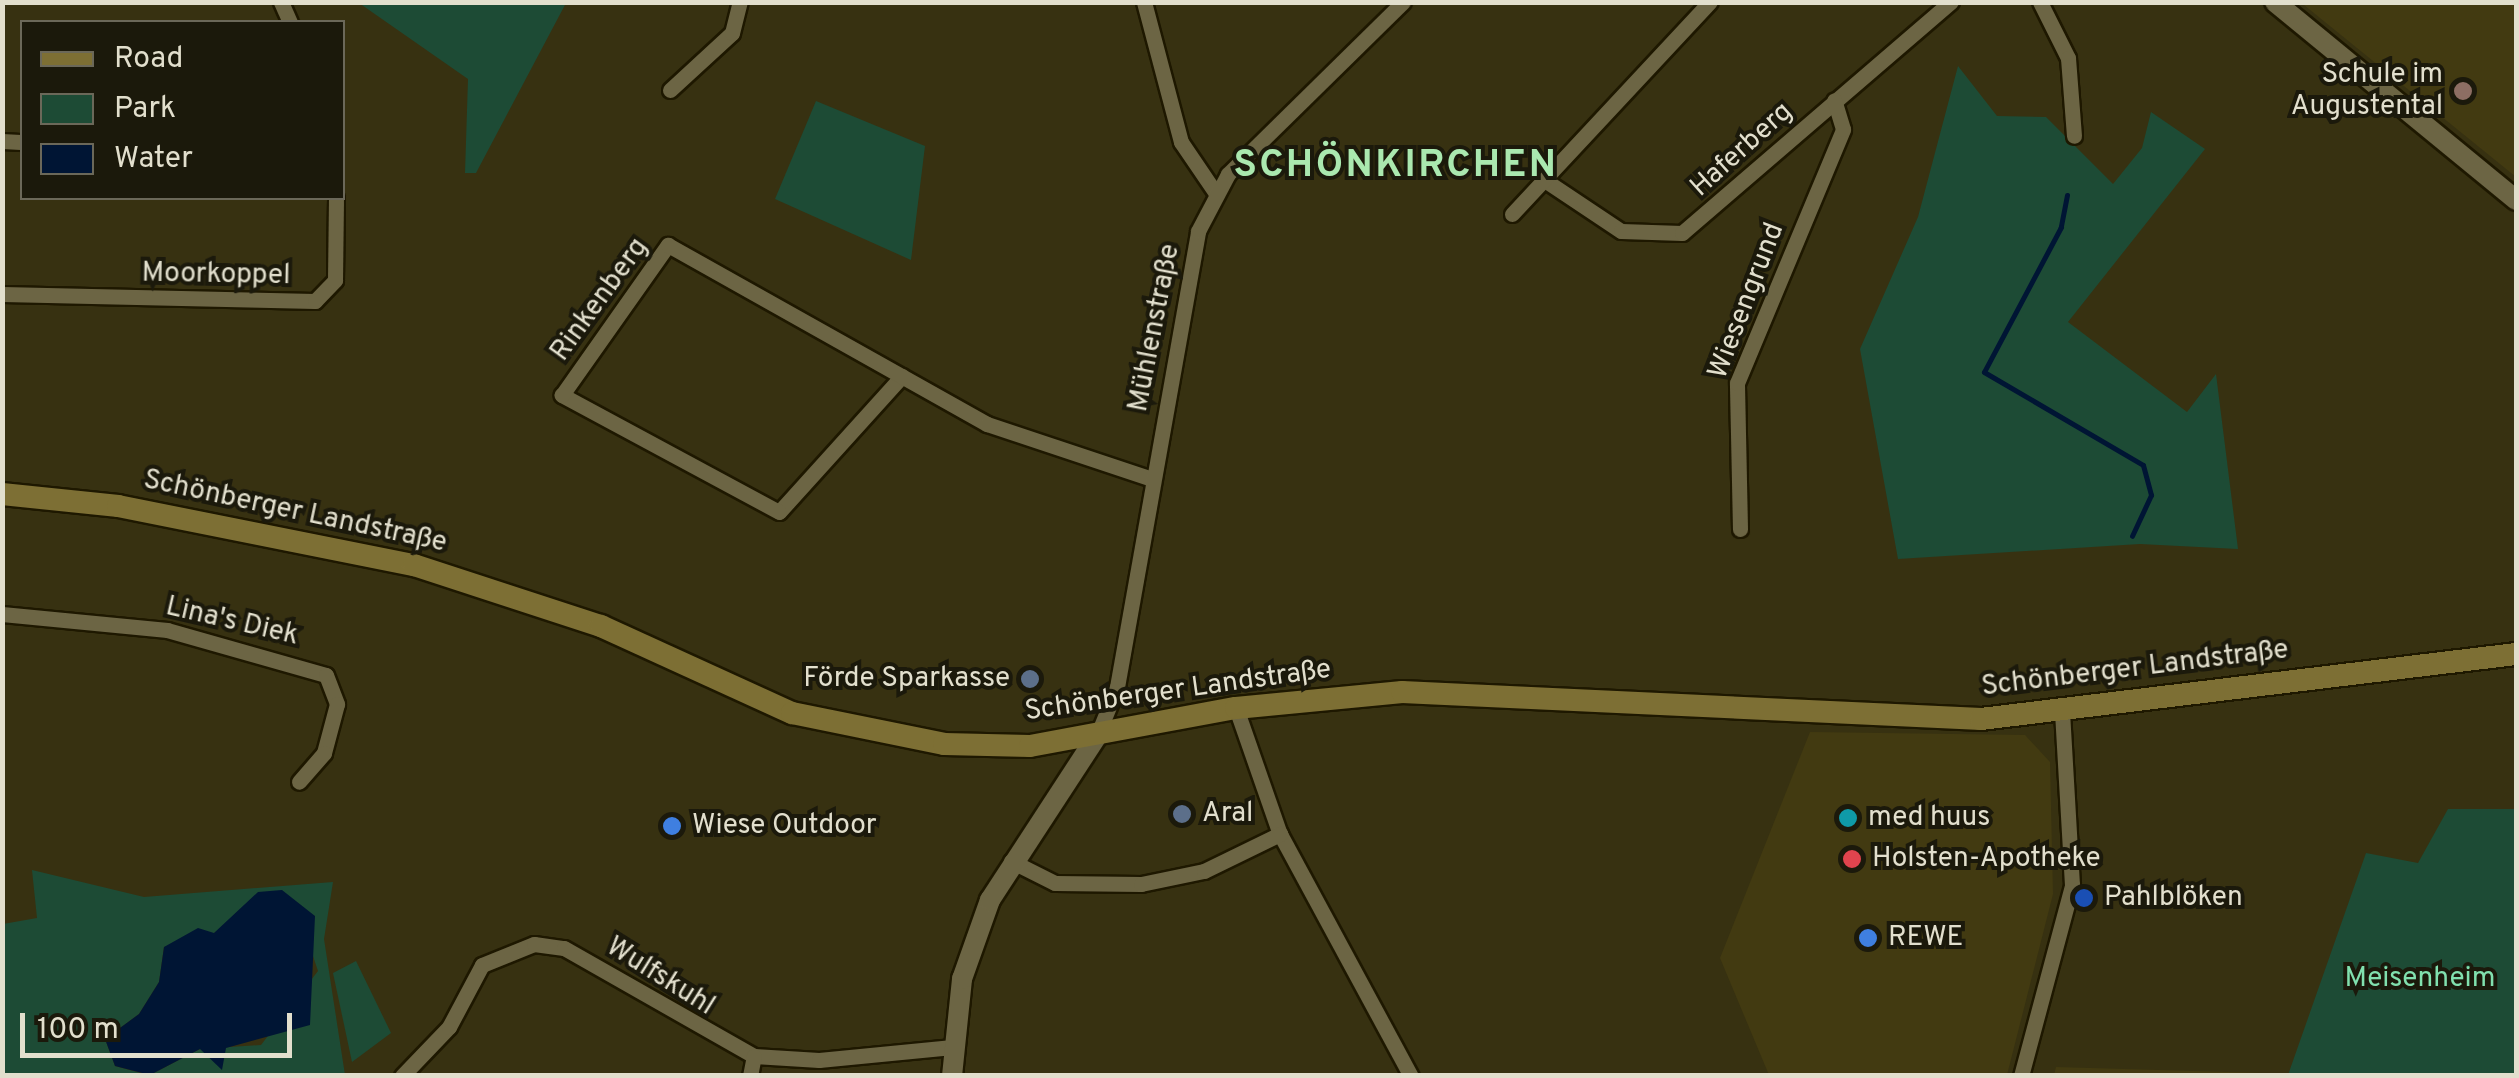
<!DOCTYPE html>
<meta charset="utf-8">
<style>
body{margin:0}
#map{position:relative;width:2519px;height:1078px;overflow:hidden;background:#373111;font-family:Overpass,sans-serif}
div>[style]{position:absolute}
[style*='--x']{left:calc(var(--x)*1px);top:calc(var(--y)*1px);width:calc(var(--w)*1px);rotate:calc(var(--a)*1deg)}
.built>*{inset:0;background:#423a11}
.green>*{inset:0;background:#1d4b35}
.water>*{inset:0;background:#001534}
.stream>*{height:5px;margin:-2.5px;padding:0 2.5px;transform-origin:2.5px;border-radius:2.5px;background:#001534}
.roads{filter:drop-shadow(2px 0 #1e1800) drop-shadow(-2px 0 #1e1800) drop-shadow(0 2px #1e1800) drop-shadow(0 -2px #1e1800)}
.minor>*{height:15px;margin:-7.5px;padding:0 7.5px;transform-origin:7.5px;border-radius:7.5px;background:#6c6544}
.tertiary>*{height:20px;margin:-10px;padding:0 10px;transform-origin:10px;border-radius:10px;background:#6c6544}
.secondary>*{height:22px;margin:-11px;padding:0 11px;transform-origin:11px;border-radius:11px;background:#7d6f34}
.dots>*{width:28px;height:28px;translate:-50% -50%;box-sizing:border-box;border:5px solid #1b190b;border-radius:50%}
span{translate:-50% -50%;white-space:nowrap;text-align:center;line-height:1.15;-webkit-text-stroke:8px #1b190b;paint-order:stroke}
.poi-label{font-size:28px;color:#e2dfcd}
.right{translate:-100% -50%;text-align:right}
.left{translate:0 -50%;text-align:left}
.street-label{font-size:28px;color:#e2dfcd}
.park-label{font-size:28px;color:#81e0ae}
.district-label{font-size:38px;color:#aae8af;font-weight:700;letter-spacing:2.5px}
.frame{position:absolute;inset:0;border:5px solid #e2dfcd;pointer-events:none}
.legend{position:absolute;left:20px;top:20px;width:325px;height:180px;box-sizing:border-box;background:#1b190b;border:2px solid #6b6859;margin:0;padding:12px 18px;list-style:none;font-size:30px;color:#e2dfcd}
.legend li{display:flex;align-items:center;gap:20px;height:50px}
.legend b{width:50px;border:2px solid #6b6859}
.scale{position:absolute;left:20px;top:1013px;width:272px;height:45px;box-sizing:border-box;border:5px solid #e2dfcd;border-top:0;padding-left:12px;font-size:30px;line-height:35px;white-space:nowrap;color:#e2dfcd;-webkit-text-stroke:8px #1b190b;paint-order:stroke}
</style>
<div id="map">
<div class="built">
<i style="clip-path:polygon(2301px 3px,2516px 3px,2516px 177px,2304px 5px)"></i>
<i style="clip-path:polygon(1810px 732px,2025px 735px,2050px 762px,2053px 894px,2007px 1075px,1769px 1075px,1720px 958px)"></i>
<i style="clip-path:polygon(2056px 1067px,2263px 1073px,2263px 1075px,2054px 1075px)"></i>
</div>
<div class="green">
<i style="clip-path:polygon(359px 3px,566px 3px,476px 173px,465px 173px,468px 79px)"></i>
<i style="clip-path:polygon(1958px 66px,1997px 116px,2046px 117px,2113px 184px,2142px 148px,2151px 112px,2205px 149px,2068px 322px,2187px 412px,2216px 374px,2238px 549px,2140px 544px,1898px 559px,1860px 349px,1918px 217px)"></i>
<i style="clip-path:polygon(816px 101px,925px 146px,911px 260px,775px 199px)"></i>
<i style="clip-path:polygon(2448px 809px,2516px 809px,2516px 1075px,2288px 1075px,2366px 853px,2418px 863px)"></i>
<i style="clip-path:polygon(32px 870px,144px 897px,333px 882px,324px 939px,345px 1075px,150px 1075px,200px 1049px,261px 1045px,318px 971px,308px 941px,315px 916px,249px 908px,214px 933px,164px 947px,159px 982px,139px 1014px,105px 1039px,115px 1066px,148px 1075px,3px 1076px,3px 924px,37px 918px)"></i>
<i style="clip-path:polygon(356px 961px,391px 1033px,352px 1062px,333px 973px)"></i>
</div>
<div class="water">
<i style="clip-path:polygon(282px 890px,315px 916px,310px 1025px,226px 1048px,222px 1070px,200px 1049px,150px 1075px,115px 1066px,105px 1039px,139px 1014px,159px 982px,164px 947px,198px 928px,214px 933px,258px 892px)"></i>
</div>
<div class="stream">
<i style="--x:2067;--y:195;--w:33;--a:101"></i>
<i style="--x:2061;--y:227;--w:164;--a:118"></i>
<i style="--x:1984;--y:372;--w:184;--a:30.3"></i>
<i style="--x:2143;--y:465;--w:31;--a:75"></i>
<i style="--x:2151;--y:495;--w:45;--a:114.9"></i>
</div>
<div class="roads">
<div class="minor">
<i style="--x:281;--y:2;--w:22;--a:66"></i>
<i style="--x:1144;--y:2;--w:145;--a:75.2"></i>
<i style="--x:1181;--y:142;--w:60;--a:55.8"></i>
<i style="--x:2040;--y:2;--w:63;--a:63.4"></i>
<i style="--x:2068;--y:58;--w:78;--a:85.6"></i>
<i style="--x:670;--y:90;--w:84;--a:-42.6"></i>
<i style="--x:732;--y:33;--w:32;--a:-76"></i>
<i style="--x:2;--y:141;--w:20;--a:3"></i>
<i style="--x:1546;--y:181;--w:90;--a:33.7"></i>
<i style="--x:1621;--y:231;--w:61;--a:1.9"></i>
<i style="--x:1682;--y:233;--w:355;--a:-40.7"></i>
<i style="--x:1512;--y:214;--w:290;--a:-47"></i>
<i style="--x:2;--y:294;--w:313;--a:1.3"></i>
<i style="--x:315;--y:301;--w:29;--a:-46"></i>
<i style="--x:335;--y:280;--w:82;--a:-89.3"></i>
<i style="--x:902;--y:376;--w:183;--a:132.1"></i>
<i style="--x:779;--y:512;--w:247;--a:-151.7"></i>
<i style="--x:562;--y:395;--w:184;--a:-54.8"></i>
<i style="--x:668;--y:245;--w:366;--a:29.3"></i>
<i style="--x:987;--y:424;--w:174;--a:18.4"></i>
<i style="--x:1740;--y:529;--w:146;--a:-91.2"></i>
<i style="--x:1737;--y:383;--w:275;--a:-67.3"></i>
<i style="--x:1843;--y:129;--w:30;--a:-107"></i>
<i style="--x:2;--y:614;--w:166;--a:5.5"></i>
<i style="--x:167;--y:630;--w:165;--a:15.8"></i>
<i style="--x:326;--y:675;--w:31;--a:69"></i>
<i style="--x:337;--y:704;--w:51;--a:104.9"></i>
<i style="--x:324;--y:753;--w:38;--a:131"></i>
<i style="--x:1236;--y:708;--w:133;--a:70.8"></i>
<i style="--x:1280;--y:834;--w:275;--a:61.6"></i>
<i style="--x:1097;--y:736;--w:53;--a:-67.8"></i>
<i style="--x:1117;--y:687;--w:463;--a:-79.9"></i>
<i style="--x:1198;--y:231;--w:64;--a:-62.2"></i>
<i style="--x:1228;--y:174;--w:245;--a:-44.5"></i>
<i style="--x:1011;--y:861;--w:49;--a:26.6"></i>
<i style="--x:1055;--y:883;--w:86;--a:0.7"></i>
<i style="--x:1141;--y:884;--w:64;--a:-11.7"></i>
<i style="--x:1204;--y:871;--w:85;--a:-26"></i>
<i style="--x:402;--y:1076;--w:68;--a:-46.2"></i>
<i style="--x:449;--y:1027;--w:70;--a:-62"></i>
<i style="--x:482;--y:965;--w:56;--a:-22"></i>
<i style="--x:534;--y:944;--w:30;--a:8"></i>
<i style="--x:564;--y:948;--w:219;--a:29.6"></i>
<i style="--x:754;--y:1056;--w:65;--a:3.5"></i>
<i style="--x:819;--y:1060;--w:134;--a:-5.6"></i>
<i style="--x:750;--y:1076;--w:20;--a:-79"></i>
<i style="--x:2021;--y:1076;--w:198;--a:-75"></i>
<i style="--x:2072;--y:885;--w:173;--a:-93.3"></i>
</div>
<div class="tertiary">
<i style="--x:2275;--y:2;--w:312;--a:39.4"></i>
<i style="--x:952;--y:1076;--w:98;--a:-84.1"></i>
<i style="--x:962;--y:979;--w:84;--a:-70.5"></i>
<i style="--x:990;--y:900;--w:196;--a:-56.9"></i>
</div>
<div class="secondary">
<i style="--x:2;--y:494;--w:117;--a:5.9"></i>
<i style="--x:118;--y:506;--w:302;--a:11.3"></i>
<i style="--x:414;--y:565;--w:197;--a:18.1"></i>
<i style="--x:601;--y:626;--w:210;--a:24.5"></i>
<i style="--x:792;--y:713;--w:155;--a:11.5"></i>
<i style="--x:944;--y:744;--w:86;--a:1.3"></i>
<i style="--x:1030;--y:746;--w:209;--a:-10.5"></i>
<i style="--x:1236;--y:708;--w:167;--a:-5.5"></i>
<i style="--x:1402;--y:692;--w:580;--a:2.67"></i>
<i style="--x:1981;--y:719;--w:539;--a:-6.93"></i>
</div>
</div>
<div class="dots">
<i style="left:2463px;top:91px;background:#8d6e63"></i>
<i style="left:1030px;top:679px;background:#5c6f8a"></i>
<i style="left:1182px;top:814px;background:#5c6f8a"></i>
<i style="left:1848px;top:818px;background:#0f9aa8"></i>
<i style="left:672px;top:826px;background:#3f7fe0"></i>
<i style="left:1852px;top:859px;background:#e0444e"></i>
<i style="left:2084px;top:898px;background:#1a4fb4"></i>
<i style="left:1868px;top:938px;background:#3f7fe0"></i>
</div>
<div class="poi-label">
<span class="right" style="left:2443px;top:91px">Schule im<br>Augustental</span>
<span class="right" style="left:1010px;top:679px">Förde Sparkasse</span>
<span class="left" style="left:1202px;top:814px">Aral</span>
<span class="left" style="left:1868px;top:818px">med huus</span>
<span class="left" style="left:692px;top:826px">Wiese Outdoor</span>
<span class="left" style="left:1872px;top:859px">Holsten-Apotheke</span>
<span class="left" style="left:2104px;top:898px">Pahlblöken</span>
<span class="left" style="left:1888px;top:938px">REWE</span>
</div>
<div class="street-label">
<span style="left:1742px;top:150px;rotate:-42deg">Haferberg</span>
<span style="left:216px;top:275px;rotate:1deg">Moorkoppel</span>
<span style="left:600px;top:300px;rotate:-54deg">Rinkenberg</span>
<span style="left:1747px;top:301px;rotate:-69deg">Wiesengrund</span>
<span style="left:1155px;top:328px;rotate:-79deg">Mühlenstraße</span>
<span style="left:295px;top:512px;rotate:12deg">Schönberger Landstraße</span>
<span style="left:232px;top:622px;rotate:13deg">Lina's Diek</span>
<span style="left:2135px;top:669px;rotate:-7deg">Schönberger Landstraße</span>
<span style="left:1178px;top:691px;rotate:-8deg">Schönberger Landstraße</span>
<span style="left:660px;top:977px;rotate:32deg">Wulfskuhl</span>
</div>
<div class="park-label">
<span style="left:2420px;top:979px">Meisenheim</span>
</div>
<div class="district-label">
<span style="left:1396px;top:167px">SCHÖNKIRCHEN</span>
</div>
<div class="frame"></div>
<ul class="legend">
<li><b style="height:12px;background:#7d6f34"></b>Road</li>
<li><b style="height:28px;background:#1d4b35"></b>Park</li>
<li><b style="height:28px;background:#001534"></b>Water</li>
</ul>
<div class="scale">100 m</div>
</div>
